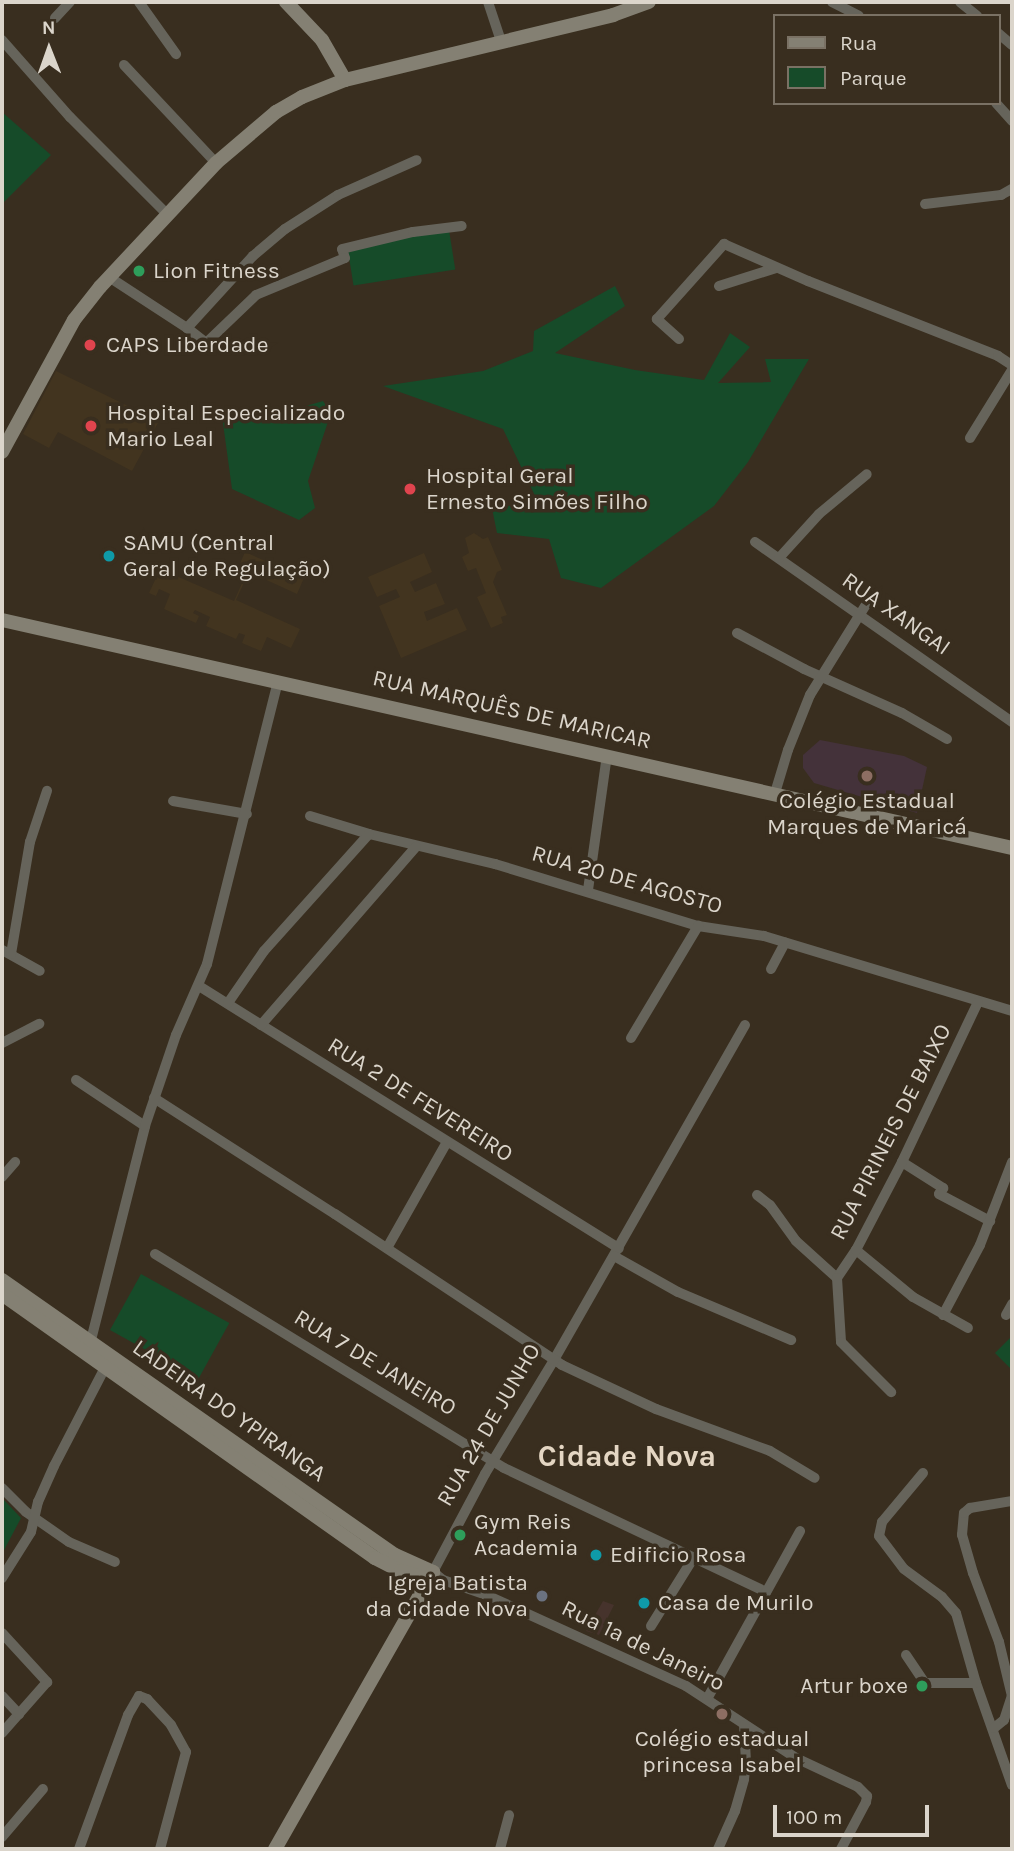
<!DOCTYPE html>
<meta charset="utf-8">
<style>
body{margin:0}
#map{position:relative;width:1014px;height:1851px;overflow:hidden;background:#392e1f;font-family:Karla,sans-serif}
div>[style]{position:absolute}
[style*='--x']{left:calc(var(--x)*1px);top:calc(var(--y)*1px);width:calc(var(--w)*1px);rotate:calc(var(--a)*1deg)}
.commercial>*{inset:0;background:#46332c}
.built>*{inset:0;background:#42341f}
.education>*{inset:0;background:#44323a}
.green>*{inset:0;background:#164b29;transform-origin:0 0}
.street>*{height:10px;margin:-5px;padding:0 5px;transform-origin:5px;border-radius:5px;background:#66645b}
.secondary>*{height:14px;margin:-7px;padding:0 7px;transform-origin:7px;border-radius:7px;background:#848073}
.dots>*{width:19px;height:19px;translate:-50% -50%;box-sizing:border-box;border:4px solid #392e1f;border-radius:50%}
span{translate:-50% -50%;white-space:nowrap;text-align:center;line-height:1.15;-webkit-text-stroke:7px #392e1f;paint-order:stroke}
.poi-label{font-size:23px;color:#dbd5cb}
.left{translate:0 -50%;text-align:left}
.right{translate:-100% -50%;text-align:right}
.street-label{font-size:23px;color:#dbd5cb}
.district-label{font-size:30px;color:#e4d6c3;font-weight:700}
.frame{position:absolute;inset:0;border:4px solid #dbd5cb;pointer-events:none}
.legend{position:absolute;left:773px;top:14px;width:228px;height:91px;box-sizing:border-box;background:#392e1f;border:2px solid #7a7164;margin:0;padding:9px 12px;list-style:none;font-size:21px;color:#dbd5cb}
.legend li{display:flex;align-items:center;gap:14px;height:35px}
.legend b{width:35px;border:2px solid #7a7164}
.north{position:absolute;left:14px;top:14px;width:70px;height:70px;-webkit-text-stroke:5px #392e1f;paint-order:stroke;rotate:359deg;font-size:19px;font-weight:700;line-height:28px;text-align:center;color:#dbd5cb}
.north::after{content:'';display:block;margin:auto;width:24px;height:32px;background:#dbd5cb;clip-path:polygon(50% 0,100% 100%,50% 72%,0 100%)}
.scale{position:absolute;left:773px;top:1805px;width:156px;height:32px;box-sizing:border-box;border:4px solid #dbd5cb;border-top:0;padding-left:9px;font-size:21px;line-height:24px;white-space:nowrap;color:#dbd5cb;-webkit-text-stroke:5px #392e1f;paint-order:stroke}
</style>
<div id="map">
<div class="commercial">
<i style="clip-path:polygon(603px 1601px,614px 1605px,599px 1635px,586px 1631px)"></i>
</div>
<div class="built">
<i style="clip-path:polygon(56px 371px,159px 421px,132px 471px,58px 432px,49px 448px,23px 434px)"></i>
<i style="clip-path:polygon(474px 533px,483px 539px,488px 537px,502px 570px,497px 572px,493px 582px,507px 615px,501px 617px,503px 623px,491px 628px,477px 597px,486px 593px,476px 568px,468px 571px,462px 557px,469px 553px,465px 538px)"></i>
<i style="clip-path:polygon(245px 552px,304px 578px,297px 594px,249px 572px,236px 600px,300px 629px,291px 648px,267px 637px,261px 651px,242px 643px,245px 635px,239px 633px,236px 639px,206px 626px,210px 617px,195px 610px,193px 613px,199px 616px,196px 623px,164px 609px,170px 594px,159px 589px,156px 596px,149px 593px,160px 569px,234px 601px,247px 572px,238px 568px)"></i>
<i style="clip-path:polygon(424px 553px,432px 572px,410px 582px,415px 592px,436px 583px,445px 604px,424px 612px,427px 621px,457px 608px,467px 630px,401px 658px,379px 606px,400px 597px,396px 589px,377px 597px,368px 577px)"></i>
</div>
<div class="education">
<i style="clip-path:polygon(820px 740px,904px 756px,927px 767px,917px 813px,814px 783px,803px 768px,803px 755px)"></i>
</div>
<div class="green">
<i style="clip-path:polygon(2px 112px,51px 155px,2px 204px)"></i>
<i style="left:449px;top:230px;width:40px;height:103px;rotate:81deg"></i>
<i style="clip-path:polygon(615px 286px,625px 306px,555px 353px,635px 370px,704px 380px,730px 333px,750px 347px,718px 383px,771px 382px,765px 359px,809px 359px,748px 462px,714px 506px,601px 588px,561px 578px,549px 539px,497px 533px,492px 508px,538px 502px,503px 429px,383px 386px,483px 371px,533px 351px,534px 331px)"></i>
<i style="clip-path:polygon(323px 401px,331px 413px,308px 481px,315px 508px,299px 520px,232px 489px,222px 416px,262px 419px)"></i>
<i style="left:141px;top:1274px;width:101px;height:64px;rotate:29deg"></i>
<i style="clip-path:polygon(1012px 1336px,1012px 1370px,995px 1353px)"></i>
<i style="clip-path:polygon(2px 1498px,21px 1518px,2px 1554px)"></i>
</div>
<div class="street">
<i style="--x:139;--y:2;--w:64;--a:54.6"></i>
<i style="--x:488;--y:2;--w:41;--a:71.6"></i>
<i style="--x:832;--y:2;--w:30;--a:27"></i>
<i style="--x:960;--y:2;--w:22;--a:39"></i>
<i style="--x:55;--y:18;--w:22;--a:-47"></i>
<i style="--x:998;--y:33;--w:18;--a:41"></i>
<i style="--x:2;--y:40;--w:103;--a:48.6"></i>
<i style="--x:70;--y:117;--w:136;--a:45"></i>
<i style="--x:124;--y:65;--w:134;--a:46.8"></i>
<i style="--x:996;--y:103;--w:24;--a:48"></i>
<i style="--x:925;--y:204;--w:77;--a:-6.8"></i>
<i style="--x:1001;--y:195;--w:13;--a:-29"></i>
<i style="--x:109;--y:277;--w:93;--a:33.2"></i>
<i style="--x:187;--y:328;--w:98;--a:-47.5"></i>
<i style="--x:253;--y:256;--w:42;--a:-40.2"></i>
<i style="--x:285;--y:229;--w:63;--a:-32.7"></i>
<i style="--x:338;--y:195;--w:86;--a:-23.9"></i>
<i style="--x:719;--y:286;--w:60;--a:-17.5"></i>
<i style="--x:187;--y:328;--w:24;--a:38"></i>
<i style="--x:206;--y:343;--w:69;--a:-43.8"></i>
<i style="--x:256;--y:295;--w:96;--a:-22.6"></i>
<i style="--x:345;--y:258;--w:9;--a:-108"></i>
<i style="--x:342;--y:249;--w:73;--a:-13.5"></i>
<i style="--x:413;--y:232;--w:49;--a:-7"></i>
<i style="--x:679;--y:339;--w:30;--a:-138"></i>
<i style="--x:657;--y:319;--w:101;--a:-48.2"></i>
<i style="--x:724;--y:244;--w:92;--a:23.8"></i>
<i style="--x:808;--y:281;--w:204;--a:21.5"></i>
<i style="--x:998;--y:356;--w:17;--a:33"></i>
<i style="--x:970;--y:438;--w:80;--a:-58.3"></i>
<i style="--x:755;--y:542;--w:314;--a:35"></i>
<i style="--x:779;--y:558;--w:59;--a:-47.7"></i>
<i style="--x:819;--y:514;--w:62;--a:-39.8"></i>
<i style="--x:737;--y:633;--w:76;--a:28.2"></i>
<i style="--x:804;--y:669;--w:107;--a:24.2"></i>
<i style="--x:902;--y:713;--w:52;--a:30"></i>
<i style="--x:775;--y:793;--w:45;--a:-73.2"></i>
<i style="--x:788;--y:750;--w:59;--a:-68.2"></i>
<i style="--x:810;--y:695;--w:118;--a:-58.2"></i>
<i style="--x:173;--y:801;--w:75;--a:10"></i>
<i style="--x:310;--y:816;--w:62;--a:17"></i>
<i style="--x:369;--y:834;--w:130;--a:13.4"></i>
<i style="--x:495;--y:864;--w:212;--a:17"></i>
<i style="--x:698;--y:926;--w:67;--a:8.6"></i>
<i style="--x:764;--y:936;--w:259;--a:16.8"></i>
<i style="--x:588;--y:890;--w:136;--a:-82"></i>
<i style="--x:2;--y:950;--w:43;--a:28.9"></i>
<i style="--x:11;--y:954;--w:114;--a:-80.4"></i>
<i style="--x:30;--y:842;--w:54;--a:-71.6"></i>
<i style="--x:771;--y:969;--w:30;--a:-62"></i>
<i style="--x:199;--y:986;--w:495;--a:32"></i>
<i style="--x:228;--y:1003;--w:63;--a:-55.3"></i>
<i style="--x:264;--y:951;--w:157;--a:-48.1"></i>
<i style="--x:261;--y:1025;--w:236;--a:-49"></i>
<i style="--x:745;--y:1025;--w:386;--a:119.7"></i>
<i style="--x:554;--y:1360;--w:133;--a:121.2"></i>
<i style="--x:485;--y:1474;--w:111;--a:118"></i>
<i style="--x:433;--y:1572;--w:13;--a:39"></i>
<i style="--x:443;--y:1580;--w:43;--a:18.9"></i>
<i style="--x:484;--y:1594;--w:222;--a:24.5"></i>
<i style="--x:686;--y:1686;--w:131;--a:33.2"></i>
<i style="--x:796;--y:1758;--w:68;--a:25.1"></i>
<i style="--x:858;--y:1787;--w:13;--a:45"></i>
<i style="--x:867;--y:1796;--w:6;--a:99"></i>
<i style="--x:866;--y:1802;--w:53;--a:118"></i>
<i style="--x:631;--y:1038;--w:131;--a:-59.1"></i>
<i style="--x:2;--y:1043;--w:42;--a:-27.2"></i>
<i style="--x:76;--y:1080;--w:83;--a:33.7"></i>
<i style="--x:154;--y:1098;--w:215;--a:32.7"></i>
<i style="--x:335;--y:1214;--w:273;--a:33.6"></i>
<i style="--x:562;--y:1365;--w:104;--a:25.1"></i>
<i style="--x:656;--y:1409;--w:121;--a:20.2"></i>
<i style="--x:770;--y:1451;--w:52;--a:31"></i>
<i style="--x:902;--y:1162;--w:49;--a:32.4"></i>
<i style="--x:943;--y:1188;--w:7;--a:124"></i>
<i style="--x:939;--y:1194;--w:58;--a:27.9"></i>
<i style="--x:2;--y:1177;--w:20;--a:-49"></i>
<i style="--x:757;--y:1195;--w:16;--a:38"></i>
<i style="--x:770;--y:1205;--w:44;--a:54.2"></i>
<i style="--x:796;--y:1241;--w:55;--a:42.1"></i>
<i style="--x:387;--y:1248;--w:122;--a:-60.5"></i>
<i style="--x:856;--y:1250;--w:74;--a:39.5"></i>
<i style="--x:913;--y:1297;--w:63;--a:29.4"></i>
<i style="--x:155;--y:1254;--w:409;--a:31.5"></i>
<i style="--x:504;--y:1468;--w:290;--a:25.3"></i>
<i style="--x:614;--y:1256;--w:73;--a:29.4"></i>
<i style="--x:678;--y:1292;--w:123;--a:23"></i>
<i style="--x:837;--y:1278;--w:34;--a:-56"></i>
<i style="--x:856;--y:1250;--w:99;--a:-62.4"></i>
<i style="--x:902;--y:1162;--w:177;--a:-64.6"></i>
<i style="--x:837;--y:1278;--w:64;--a:86.4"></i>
<i style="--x:841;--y:1342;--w:71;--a:45"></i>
<i style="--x:943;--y:1315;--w:79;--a:-62.1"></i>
<i style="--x:980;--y:1245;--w:89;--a:-68.9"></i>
<i style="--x:1006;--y:1315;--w:13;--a:-61"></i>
<i style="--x:89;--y:1348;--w:229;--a:-75.8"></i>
<i style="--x:145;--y:1126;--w:96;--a:-71.2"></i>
<i style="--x:176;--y:1035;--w:77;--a:-66.4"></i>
<i style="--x:207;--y:964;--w:292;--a:-75.9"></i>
<i style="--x:923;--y:1473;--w:64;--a:129.9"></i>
<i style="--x:882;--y:1522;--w:14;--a:102"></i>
<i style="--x:879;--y:1536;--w:41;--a:52.9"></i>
<i style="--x:904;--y:1569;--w:47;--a:36.4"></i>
<i style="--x:942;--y:1597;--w:21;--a:49"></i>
<i style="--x:956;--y:1613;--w:73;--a:74.1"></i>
<i style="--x:976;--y:1683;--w:108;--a:70.6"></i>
<i style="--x:2;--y:1488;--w:34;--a:45"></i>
<i style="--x:26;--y:1512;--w:52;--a:34.9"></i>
<i style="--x:69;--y:1542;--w:50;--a:23.5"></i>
<i style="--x:2;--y:1578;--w:54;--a:-57.8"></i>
<i style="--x:31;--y:1532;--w:31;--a:-77"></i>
<i style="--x:38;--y:1502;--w:39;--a:-66"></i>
<i style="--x:54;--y:1466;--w:117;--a:-62.6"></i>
<i style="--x:651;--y:1626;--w:81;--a:-58.1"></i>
<i style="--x:2;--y:1633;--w:67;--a:47.4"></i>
<i style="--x:47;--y:1682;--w:68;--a:131.4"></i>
<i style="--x:906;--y:1655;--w:34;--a:56"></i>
<i style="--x:925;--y:1683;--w:51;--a:0"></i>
<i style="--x:2;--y:1696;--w:25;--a:47"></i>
<i style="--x:1012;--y:1696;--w:56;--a:-103.5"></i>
<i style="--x:999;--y:1642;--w:74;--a:-110.6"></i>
<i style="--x:973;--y:1573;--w:40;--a:-106"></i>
<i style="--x:962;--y:1535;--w:22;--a:-85"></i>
<i style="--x:964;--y:1513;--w:8;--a:-40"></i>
<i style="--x:970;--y:1508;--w:43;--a:-9.5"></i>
<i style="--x:707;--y:1699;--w:192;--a:-61"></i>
<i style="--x:994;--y:1728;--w:13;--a:-39"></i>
<i style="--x:1004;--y:1720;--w:25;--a:-72"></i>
<i style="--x:2;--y:1837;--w:63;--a:-49.5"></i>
<i style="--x:79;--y:1849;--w:143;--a:-69.9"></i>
<i style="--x:128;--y:1715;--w:22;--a:-60"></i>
<i style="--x:139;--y:1696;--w:9;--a:21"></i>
<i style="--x:147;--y:1699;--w:35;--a:47"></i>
<i style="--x:171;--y:1725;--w:31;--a:61"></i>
<i style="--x:186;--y:1752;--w:100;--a:105"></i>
<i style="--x:500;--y:1849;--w:35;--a:-75"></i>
<i style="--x:718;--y:1849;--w:42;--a:-65.9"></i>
<i style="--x:735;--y:1811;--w:33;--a:-74"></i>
<i style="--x:744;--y:1779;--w:17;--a:-83"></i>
<i style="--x:746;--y:1762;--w:37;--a:-93"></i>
</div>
<div class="secondary">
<i style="--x:286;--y:2;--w:52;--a:46.5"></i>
<i style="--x:322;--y:40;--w:46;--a:60.1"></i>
<i style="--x:2;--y:452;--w:150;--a:-61.4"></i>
<i style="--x:74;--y:320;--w:42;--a:-51.8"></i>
<i style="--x:100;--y:287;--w:170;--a:-46.9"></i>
<i style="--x:216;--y:163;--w:79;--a:-40.4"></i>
<i style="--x:276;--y:112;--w:30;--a:-30"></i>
<i style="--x:302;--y:97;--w:46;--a:-21.6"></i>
<i style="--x:345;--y:80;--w:276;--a:-13.6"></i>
<i style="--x:613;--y:15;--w:38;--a:-20"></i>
<i style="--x:2;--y:620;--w:1035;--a:12.72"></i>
<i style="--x:2;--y:1280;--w:480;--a:35"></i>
<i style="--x:395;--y:1555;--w:42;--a:24.1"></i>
<i style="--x:433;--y:1572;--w:319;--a:119.7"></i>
<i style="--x:2;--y:1294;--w:457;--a:35.3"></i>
<i style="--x:375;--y:1558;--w:29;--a:27"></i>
<i style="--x:401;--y:1571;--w:27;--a:17"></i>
</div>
<div class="dots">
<i style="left:139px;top:271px;background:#2e9e5b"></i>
<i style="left:90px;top:345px;background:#e0444e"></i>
<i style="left:91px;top:426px;background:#e0444e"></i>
<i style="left:410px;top:489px;background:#e0444e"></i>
<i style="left:109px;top:556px;background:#0f9aa8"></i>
<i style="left:867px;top:776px;background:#8d6e63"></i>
<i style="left:460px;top:1535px;background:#2e9e5b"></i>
<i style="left:596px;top:1555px;background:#0f9aa8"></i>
<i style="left:542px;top:1596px;background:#6b7280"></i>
<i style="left:644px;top:1603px;background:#0f9aa8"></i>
<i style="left:922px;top:1686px;background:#2e9e5b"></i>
<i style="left:722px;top:1714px;background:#8d6e63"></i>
</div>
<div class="poi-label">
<span class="left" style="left:153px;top:271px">Lion Fitness</span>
<span class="left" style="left:106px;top:345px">CAPS Liberdade</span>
<span class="left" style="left:107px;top:426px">Hospital Especializado<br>Mario Leal</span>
<span class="left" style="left:426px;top:489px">Hospital Geral<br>Ernesto Simões Filho</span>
<span class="left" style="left:123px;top:556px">SAMU (Central<br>Geral de Regulação)</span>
<span style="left:867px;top:814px">Colégio Estadual<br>Marques de Maricá</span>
<span class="left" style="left:474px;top:1535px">Gym Reis<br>Academia</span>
<span class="left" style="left:610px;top:1555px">Edificio Rosa</span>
<span class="right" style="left:528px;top:1596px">Igreja Batista<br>da Cidade Nova</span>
<span class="left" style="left:658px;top:1603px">Casa de Murilo</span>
<span class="right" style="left:908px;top:1686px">Artur boxe</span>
<span style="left:722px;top:1752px">Colégio estadual<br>princesa Isabel</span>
</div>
<div class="street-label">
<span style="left:896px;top:614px;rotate:35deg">RUA XANGAI</span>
<span style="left:512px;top:710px;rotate:13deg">RUA MARQUÊS DE MARICAR</span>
<span style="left:627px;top:880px;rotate:16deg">RUA 20 DE AGOSTO</span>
<span style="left:420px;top:1100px;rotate:32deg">RUA 2 DE FEVEREIRO</span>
<span style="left:891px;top:1132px;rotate:-63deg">RUA PIRINEIS DE BAIXO</span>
<span style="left:375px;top:1363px;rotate:31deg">RUA 7 DE JANEIRO</span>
<span style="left:229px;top:1411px;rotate:35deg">LADEIRA DO YPIRANGA</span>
<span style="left:489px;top:1425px;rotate:-60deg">RUA 24 DE JUNHO</span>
<span style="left:643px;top:1646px;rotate:26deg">Rua 1ª de Janeiro</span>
</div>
<div class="district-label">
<span style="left:627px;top:1456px">Cidade Nova</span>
</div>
<div class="frame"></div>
<ul class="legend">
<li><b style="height:9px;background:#848073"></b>Rua</li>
<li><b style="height:19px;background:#164b29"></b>Parque</li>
</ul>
<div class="north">N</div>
<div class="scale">100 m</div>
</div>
